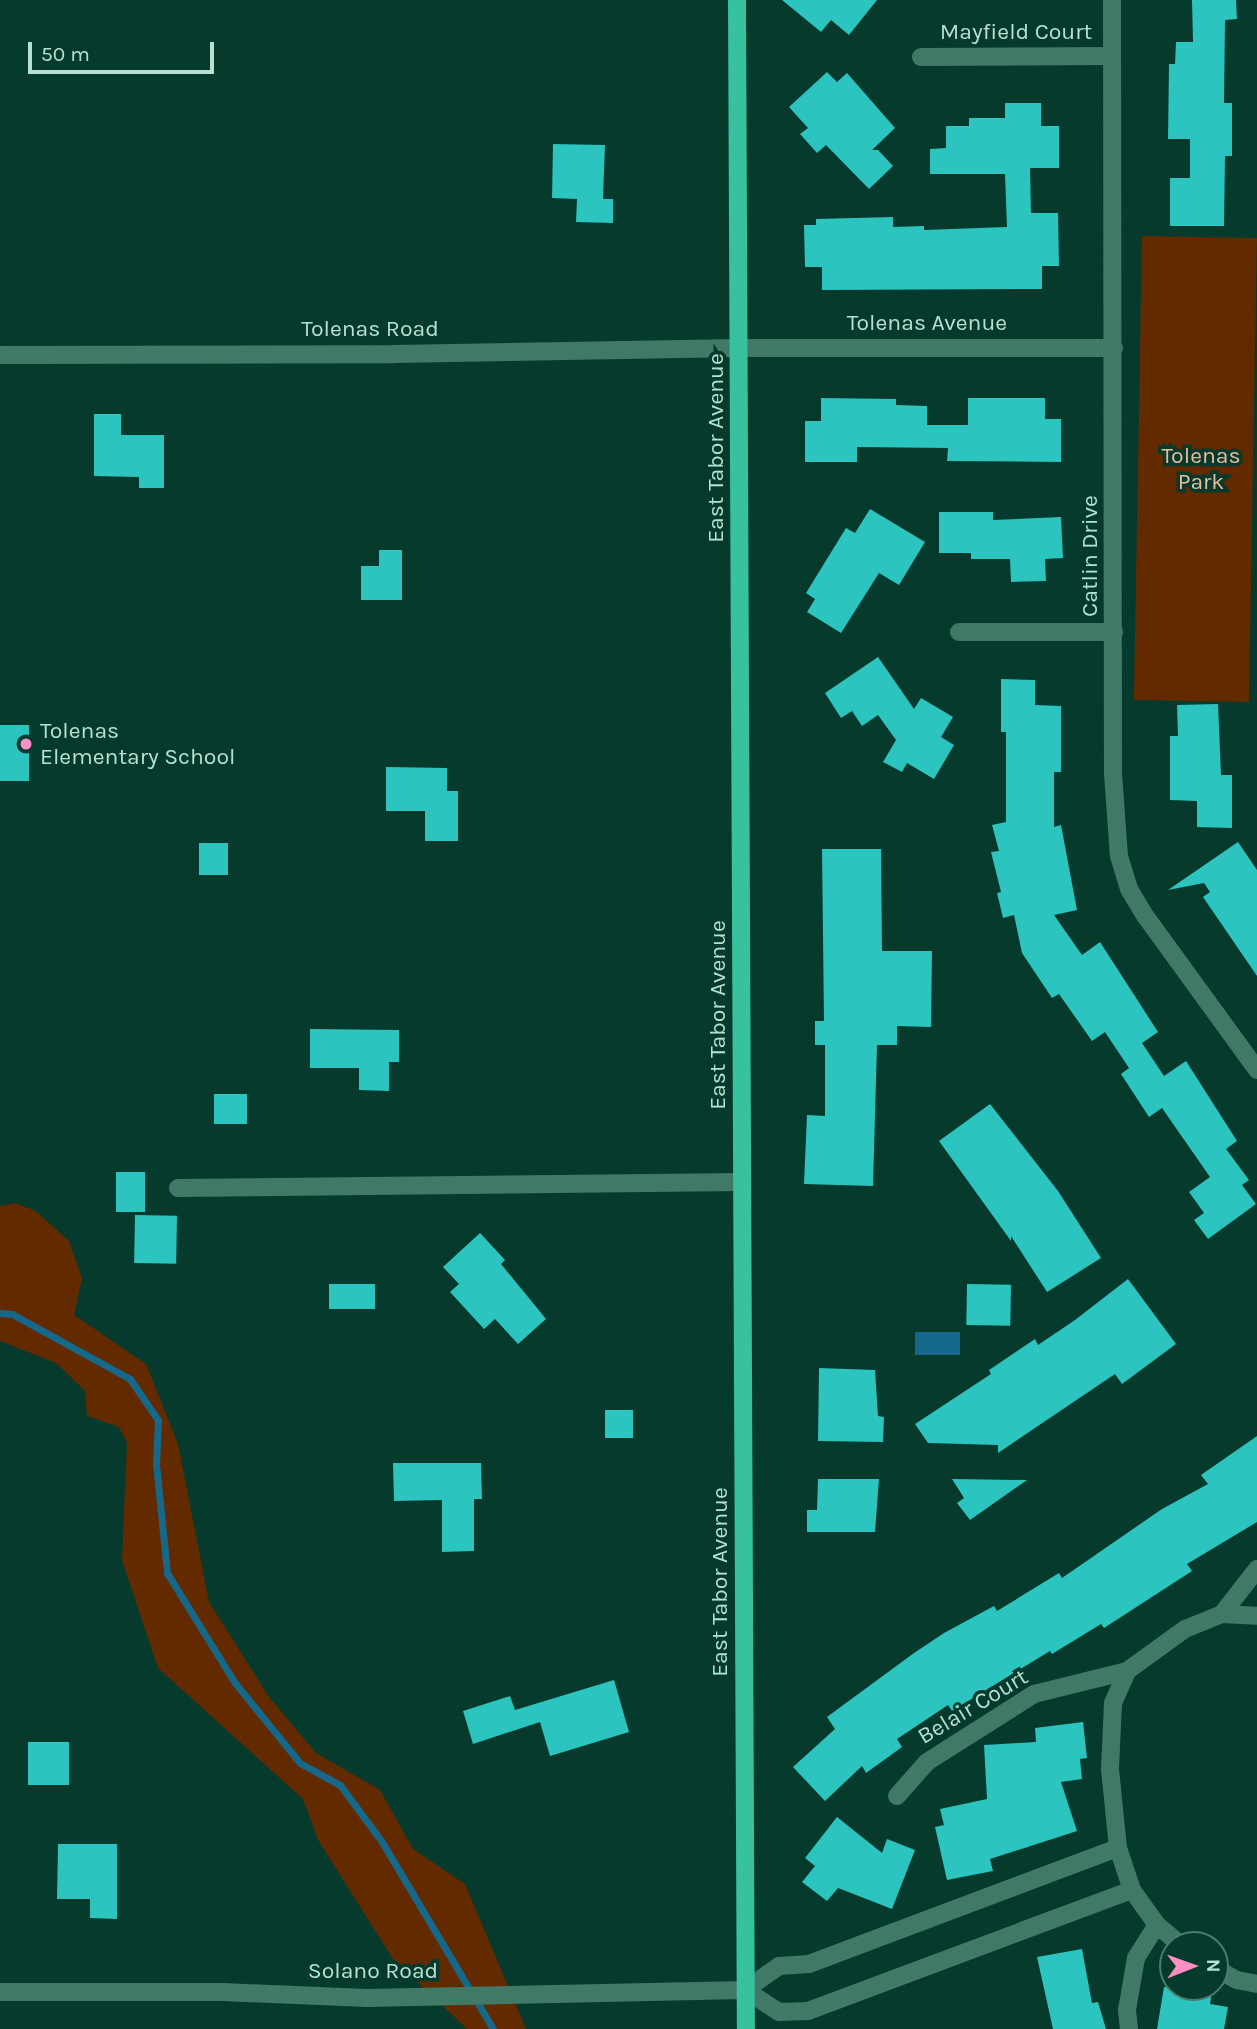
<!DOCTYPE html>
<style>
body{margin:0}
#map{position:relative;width:1257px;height:2029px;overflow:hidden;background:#053a2d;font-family:Karla,sans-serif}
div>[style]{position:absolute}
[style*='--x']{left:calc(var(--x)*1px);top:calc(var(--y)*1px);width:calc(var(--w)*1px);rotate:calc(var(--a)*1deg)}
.green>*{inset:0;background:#632a00;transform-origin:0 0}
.water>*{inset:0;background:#156889;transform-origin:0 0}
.stream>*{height:7px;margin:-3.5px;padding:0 3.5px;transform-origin:3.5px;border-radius:3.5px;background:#156889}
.building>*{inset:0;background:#2bc4be;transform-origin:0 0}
.minor>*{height:18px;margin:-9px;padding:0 9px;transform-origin:9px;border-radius:9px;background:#407a67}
.major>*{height:18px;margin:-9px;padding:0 9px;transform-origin:9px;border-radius:9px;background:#38c19d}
.dots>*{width:19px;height:19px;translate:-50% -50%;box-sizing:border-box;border:4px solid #053a2d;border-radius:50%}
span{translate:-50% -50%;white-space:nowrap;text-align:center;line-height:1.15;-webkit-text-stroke:7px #053a2d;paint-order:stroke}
.street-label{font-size:23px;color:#b6e0d0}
.park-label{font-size:23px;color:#eeba9d}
.poi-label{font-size:23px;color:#b6e0d0}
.left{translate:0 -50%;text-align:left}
.north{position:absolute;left:1159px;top:1931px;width:70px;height:70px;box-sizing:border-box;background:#053a2d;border:2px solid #4c7c6e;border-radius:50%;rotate:89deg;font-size:19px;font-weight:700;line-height:28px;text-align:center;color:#b6e0d0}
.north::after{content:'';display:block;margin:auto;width:24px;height:32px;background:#fc8fc3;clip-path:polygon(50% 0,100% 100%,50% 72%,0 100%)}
.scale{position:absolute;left:28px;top:42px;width:186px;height:32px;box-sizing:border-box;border:4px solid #b6e0d0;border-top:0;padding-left:9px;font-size:21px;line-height:24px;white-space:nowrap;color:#b6e0d0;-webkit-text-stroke:5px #053a2d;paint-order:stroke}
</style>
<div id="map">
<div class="green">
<i style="left:1142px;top:236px;width:115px;height:464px;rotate:1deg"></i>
<i style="clip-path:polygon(15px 1203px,36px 1211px,69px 1241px,82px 1278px,74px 1315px,146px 1364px,178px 1444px,209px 1602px,269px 1697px,316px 1753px,380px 1790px,413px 1849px,465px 1884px,526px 2029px,467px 2029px,393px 1959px,318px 1840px,303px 1799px,158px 1668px,122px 1560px,127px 1443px,119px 1427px,87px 1416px,85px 1391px,56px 1363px,0 1341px,0 1206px)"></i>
</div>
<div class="water">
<i style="left:915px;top:1332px;width:45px;height:23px"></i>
</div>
<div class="stream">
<i style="--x:0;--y:1313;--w:12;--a:5"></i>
<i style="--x:12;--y:1314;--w:135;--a:28.8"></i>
<i style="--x:130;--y:1379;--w:50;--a:55.7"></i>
<i style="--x:158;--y:1420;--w:44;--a:92.6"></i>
<i style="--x:156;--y:1464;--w:110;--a:84.2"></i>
<i style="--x:167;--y:1573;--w:129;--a:58.3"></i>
<i style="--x:235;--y:1683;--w:103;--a:50.9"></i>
<i style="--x:300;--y:1763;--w:46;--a:28.8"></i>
<i style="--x:340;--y:1785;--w:71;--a:53.6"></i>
<i style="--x:382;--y:1842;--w:217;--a:59.3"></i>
</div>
<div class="building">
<i style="clip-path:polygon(782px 0,877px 0,849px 35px,831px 20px,821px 32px)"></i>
<i style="clip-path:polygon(1192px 0,1236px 0,1237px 19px,1225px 20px,1224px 103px,1232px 103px,1232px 156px,1225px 156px,1224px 226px,1170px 226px,1170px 178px,1190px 178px,1190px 139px,1168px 139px,1169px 64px,1175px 64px,1176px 42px,1193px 42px)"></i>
<i style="clip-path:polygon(827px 72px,837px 82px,847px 73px,895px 128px,872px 150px,878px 150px,893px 166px,869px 189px,826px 145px,817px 153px,800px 134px,808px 128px,789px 107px)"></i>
<i style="clip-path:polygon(1005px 103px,1041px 103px,1041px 126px,1059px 126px,1059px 168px,1030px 168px,1031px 213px,1058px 213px,1059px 266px,1042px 266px,1042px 289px,822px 290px,822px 267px,805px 267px,804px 225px,816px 225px,816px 219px,893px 217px,893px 227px,924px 226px,924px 230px,1007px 227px,1005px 174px,930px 174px,930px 149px,946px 148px,946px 126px,969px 126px,969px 118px,1005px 118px)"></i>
<i style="clip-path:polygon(553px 144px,605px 145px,603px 199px,613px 199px,613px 223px,576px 222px,577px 199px,552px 198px)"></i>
<i style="clip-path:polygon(821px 398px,896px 399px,896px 405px,927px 406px,927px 425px,968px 425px,968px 398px,1045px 398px,1045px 419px,1061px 419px,1061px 462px,947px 461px,948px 448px,857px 447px,857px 462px,805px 462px,805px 421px,821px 421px)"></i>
<i style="clip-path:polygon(94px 414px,121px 414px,121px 435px,164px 435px,164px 488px,139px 488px,139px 477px,94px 476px)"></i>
<i style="clip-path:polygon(870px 509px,925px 542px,899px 585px,879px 573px,841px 633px,807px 612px,815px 599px,806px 593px,846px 528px,855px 533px)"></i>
<i style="clip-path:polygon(939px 512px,993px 512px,993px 520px,1061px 517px,1063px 558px,1045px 559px,1046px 581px,1011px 582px,1010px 559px,971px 559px,971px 553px,939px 553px)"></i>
<i style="clip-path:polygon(379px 550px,402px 550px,402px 600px,361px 600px,361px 566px,379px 566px)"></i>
<i style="clip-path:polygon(878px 657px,914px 709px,921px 698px,953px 717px,941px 737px,954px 745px,934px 779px,907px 763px,902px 772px,883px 762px,896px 740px,878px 715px,862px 726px,852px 711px,841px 718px,825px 693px)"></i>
<i style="clip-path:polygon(1001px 679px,1035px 680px,1035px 705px,1061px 706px,1061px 772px,1054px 772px,1054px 827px,1061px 825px,1077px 910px,1054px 915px,1082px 955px,1100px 942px,1158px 1032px,1142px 1043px,1164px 1076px,1186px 1061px,1237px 1141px,1226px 1149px,1249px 1180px,1242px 1185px,1256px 1204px,1208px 1239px,1194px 1220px,1204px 1213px,1189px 1192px,1210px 1177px,1162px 1108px,1149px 1117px,1121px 1074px,1129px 1068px,1105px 1032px,1092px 1041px,1059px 994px,1052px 998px,1022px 953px,1014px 915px,1003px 918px,997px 893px,1001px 892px,991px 852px,999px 851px,992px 825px,1006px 822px,1006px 732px,1001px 732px)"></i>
<i style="clip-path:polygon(1218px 704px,1221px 775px,1232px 775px,1232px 828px,1197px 827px,1197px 801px,1170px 800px,1170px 736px,1178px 736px,1177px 705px)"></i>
<i style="left:0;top:725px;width:29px;height:56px"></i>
<i style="clip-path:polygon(386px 767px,447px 768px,447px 791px,458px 791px,458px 841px,425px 841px,425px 811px,386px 811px)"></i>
<i style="clip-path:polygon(1238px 842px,1257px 870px,1257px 976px,1203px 897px,1210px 892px,1204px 883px,1168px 890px)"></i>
<i style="left:199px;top:843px;width:29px;height:32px"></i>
<i style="clip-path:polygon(822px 849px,881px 849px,882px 951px,932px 951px,931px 1027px,897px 1026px,897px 1045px,877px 1045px,873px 1186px,804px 1184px,807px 1115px,825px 1116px,825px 1045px,815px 1045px,815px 1021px,824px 1021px)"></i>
<i style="clip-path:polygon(310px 1029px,399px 1030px,399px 1062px,389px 1062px,389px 1091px,359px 1090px,359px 1068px,310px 1068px)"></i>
<i style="left:214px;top:1094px;width:33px;height:30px"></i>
<i style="clip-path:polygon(990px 1104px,1058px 1191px,1101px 1258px,1047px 1292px,1011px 1236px,1011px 1241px,939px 1141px)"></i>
<i style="left:116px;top:1172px;width:29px;height:40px"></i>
<i style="left:135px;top:1215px;width:42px;height:48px;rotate:1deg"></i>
<i style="clip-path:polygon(480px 1233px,505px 1260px,501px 1264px,546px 1319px,518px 1344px,495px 1319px,484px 1329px,450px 1292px,459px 1284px,443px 1267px)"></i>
<i style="clip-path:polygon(1128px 1279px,1176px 1344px,1122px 1384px,1115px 1374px,998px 1453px,998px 1445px,928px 1443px,915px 1424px,991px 1374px,989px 1370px,1035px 1339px,1038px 1345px,1075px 1320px)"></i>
<i style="left:329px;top:1284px;width:46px;height:25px"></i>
<i style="left:967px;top:1284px;width:44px;height:41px;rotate:1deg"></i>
<i style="clip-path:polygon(819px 1368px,875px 1370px,878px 1416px,884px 1417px,883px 1442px,818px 1441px)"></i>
<i style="left:605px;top:1410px;width:28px;height:28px"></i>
<i style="clip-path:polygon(1257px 1436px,1257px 1522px,1187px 1564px,1192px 1571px,1104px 1628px,1101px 1624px,1052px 1654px,1050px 1651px,952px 1711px,948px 1705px,897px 1739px,902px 1747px,866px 1773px,862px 1766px,825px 1801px,793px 1767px,835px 1729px,827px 1717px,914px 1653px,944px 1633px,994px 1606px,997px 1611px,1059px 1573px,1062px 1578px,1162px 1509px,1208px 1484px,1201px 1475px)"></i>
<i style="clip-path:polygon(393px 1463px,481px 1463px,482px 1499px,474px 1499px,474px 1551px,442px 1552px,442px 1500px,394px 1501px)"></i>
<i style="clip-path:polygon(818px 1479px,879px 1479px,875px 1532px,807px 1532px,807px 1510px,817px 1510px)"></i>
<i style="clip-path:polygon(952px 1479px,1027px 1480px,970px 1520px,957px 1503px,964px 1498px)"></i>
<i style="clip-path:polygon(614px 1680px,629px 1732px,550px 1756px,540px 1722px,473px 1744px,463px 1711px,510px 1696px,515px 1710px)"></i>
<i style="clip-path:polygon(1083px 1722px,1087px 1758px,1080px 1759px,1082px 1779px,1061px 1782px,1077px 1831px,990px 1859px,993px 1871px,947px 1880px,935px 1827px,944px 1825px,940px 1809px,987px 1799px,984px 1745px,1036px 1742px,1035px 1728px)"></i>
<i style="left:28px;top:1742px;width:41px;height:43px"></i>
<i style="clip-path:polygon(837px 1817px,882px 1853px,887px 1839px,915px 1850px,892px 1909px,838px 1888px,827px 1901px,802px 1882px,815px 1866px,805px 1858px)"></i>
<i style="clip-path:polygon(58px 1844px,117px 1844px,117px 1919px,90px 1918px,90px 1899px,57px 1899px)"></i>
<i style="clip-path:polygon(1082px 1949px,1092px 2003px,1098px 2002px,1106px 2029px,1053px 2029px,1037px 1957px)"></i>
<i style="clip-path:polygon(1164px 1987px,1212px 1991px,1210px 2004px,1228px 2007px,1224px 2029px,1157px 2029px)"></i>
</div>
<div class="minor">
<i style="--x:1112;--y:0;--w:773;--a:89.93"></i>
<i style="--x:1113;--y:773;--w:83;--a:85.9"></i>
<i style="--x:1119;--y:856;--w:34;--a:73"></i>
<i style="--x:1129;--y:889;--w:33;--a:59"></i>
<i style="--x:1146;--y:917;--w:189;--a:54"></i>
<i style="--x:921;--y:57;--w:191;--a:-0.3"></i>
<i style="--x:0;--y:355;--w:394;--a:-0.1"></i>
<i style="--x:394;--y:354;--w:345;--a:-1"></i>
<i style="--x:739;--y:348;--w:375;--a:0"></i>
<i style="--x:959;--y:632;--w:155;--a:0"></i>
<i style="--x:178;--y:1188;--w:564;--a:-0.61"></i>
<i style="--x:1222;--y:1614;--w:57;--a:-52.1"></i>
<i style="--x:897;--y:1796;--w:45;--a:-48.6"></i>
<i style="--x:927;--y:1762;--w:127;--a:-32.4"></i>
<i style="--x:1034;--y:1694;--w:96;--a:-13.9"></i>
<i style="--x:1181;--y:1945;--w:31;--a:-140"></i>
<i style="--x:1157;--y:1925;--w:43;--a:-125.5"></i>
<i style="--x:1132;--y:1890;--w:44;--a:-108.4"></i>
<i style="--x:1118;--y:1848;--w:79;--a:-95.8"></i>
<i style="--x:1110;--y:1769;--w:66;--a:-87.4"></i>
<i style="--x:1113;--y:1703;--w:35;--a:-66"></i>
<i style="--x:1127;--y:1671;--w:72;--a:-35.9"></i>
<i style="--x:1185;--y:1629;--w:40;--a:-22"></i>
<i style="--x:1222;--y:1614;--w:35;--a:3"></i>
<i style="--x:1215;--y:1968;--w:25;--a:29"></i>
<i style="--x:1237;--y:1980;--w:20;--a:11"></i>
<i style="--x:745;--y:1990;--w:40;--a:32.9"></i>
<i style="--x:779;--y:2012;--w:29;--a:-2"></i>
<i style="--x:808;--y:2011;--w:346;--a:-20.5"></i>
<i style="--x:745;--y:1990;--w:42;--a:-35.2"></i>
<i style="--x:779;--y:1966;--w:30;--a:-4"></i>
<i style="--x:809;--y:1964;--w:330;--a:-20.6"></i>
<i style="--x:0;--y:1992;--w:223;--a:0"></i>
<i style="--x:223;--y:1992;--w:144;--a:2.4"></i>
<i style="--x:367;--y:1998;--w:378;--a:-1.2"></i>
<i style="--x:1129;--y:2029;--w:19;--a:-96"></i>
<i style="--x:1127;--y:2010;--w:53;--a:-80.2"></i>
<i style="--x:1136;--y:1958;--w:39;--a:-58"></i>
</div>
<div class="major">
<i style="--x:737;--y:0;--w:2029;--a:89.75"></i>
</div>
<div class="dots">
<i style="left:26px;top:744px;background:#fc8fc3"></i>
</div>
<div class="street-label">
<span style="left:1016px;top:32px">Mayfield Court</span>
<span style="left:927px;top:323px">Tolenas Avenue</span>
<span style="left:370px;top:329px">Tolenas Road</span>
<span style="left:716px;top:448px;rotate:-90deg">East Tabor Avenue</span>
<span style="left:1090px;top:556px;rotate:-90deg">Catlin Drive</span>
<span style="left:718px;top:1015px;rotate:-90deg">East Tabor Avenue</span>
<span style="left:720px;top:1582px;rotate:-90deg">East Tabor Avenue</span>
<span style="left:973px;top:1707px;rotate:-31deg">Belair Court</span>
<span style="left:373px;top:1971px">Solano Road</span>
</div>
<div class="park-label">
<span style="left:1201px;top:469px">Tolenas<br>Park</span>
</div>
<div class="poi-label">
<span class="left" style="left:40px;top:744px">Tolenas<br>Elementary School</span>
</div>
<div class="north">N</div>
<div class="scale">50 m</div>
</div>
